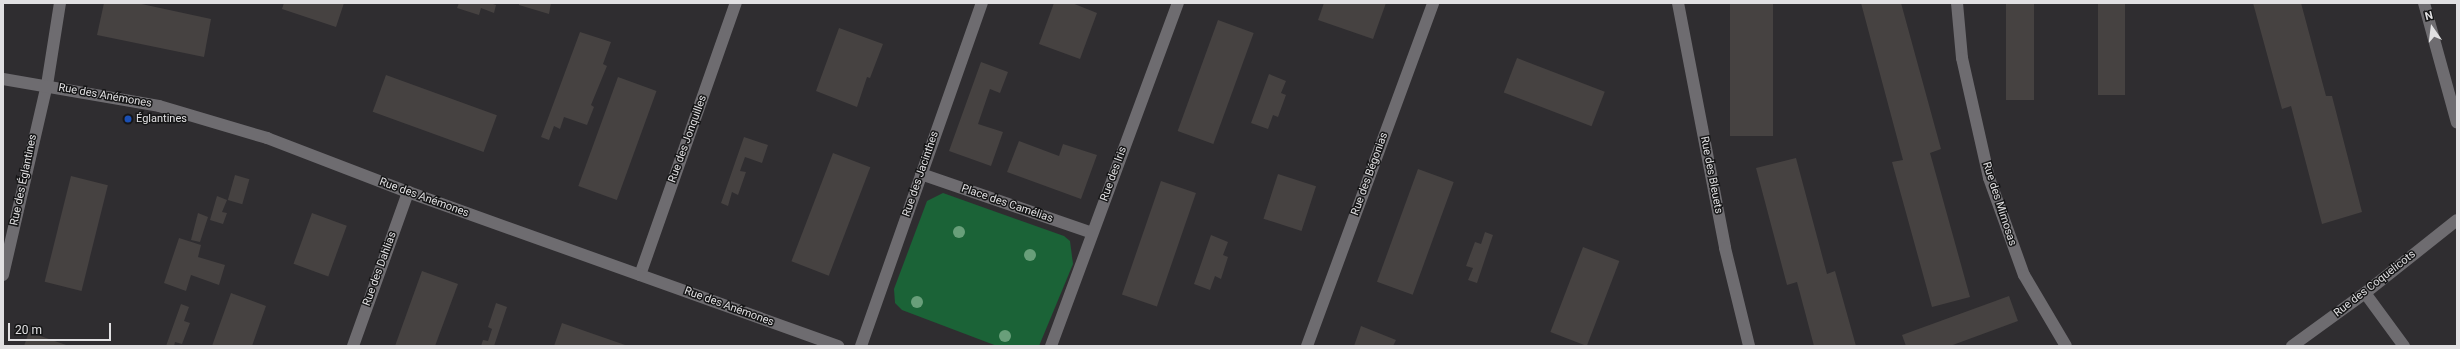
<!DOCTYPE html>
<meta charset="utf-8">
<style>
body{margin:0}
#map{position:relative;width:2460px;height:349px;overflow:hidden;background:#2f2d30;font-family:Roboto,sans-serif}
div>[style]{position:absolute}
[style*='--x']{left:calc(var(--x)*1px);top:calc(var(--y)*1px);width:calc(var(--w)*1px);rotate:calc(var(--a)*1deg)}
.green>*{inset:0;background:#1b6337}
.building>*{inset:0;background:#464241;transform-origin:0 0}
.lane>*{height:12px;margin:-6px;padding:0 6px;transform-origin:6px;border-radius:6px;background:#6e6c70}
.street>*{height:12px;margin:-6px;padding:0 6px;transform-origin:6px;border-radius:6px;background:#6e6c70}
.secondary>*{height:12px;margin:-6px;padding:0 6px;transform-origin:6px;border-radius:6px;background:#6e6c70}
.trees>*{width:12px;height:12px;margin:-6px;border-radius:50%;background:#699f7a}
.dots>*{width:11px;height:11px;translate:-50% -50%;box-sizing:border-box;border:2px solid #161617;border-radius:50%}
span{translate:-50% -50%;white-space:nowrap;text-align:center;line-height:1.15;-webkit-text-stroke:3px #161617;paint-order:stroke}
.street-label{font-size:11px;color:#e1e0e2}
.poi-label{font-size:11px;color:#e1e0e2}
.left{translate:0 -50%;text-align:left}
.frame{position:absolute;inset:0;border:4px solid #e1e0e2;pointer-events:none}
.north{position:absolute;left:2412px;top:8px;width:40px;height:40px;-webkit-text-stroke:3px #161617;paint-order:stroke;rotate:346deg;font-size:11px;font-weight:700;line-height:16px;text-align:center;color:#e1e0e2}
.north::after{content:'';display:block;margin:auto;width:14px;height:18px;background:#e1e0e2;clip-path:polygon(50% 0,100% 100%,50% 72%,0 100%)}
.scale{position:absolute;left:8px;top:323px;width:103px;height:18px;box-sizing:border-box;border:2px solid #e1e0e2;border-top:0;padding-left:5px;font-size:12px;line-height:14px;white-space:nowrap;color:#e1e0e2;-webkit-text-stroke:3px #161617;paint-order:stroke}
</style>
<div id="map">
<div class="green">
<i style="clip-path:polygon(943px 193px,1064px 236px,1070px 241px,1073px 264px,1039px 346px,997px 346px,902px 310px,895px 303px,894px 289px,927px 201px)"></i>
</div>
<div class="building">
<i style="clip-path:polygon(104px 3px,137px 3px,211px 19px,204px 57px,97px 35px)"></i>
<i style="clip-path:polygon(284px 3px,344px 3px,336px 27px,282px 9px)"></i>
<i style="clip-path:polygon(459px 3px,490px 3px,496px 5px,494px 13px,481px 8px,479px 15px,457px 8px)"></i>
<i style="clip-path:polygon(519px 3px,551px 3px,549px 14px,519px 5px)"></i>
<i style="clip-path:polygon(1054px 3px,1072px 3px,1097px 13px,1080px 59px,1039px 44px)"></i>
<i style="clip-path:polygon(1324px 3px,1386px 3px,1373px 39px,1318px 20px)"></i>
<i style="left:1730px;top:3px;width:43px;height:133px"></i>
<i style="clip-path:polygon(1861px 3px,1901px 3px,1941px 149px,1930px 153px,1970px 297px,1932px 307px,1892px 162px,1903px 160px)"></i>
<i style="left:2006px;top:3px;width:28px;height:97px"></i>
<i style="left:2098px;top:3px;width:27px;height:92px"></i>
<i style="clip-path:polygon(2253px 3px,2301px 3px,2326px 96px,2332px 96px,2362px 212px,2322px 224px,2291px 106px,2282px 109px)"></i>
<i style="left:1218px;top:20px;width:38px;height:118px;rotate:20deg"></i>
<i style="clip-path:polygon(839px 28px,883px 44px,870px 78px,867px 77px,857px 107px,816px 91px)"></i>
<i style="clip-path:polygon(580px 32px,611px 42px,603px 64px,607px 66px,591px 105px,594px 107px,587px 125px,564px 117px,560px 129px,554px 126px,549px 140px,541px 137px)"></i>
<i style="left:1517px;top:58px;width:94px;height:37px;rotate:21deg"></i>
<i style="clip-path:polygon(981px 62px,1008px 72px,1000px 93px,990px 89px,978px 124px,1003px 132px,991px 166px,949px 151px)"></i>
<i style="clip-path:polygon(1269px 74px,1286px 81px,1281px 93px,1286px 95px,1278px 117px,1273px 115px,1268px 129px,1251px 123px)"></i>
<i style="left:386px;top:75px;width:118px;height:39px;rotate:20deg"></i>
<i style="left:618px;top:77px;width:41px;height:116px;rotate:20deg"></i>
<i style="clip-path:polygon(744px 137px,768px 145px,762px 163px,745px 157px,740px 171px,746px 172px,738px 195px,732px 192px,728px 206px,721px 203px)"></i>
<i style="clip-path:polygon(1019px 141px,1059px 156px,1063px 144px,1097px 155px,1081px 199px,1007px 172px)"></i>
<i style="left:833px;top:153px;width:40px;height:116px;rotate:21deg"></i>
<i style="clip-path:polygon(1796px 158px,1827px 274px,1835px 271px,1856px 346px,1814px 346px,1797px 282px,1787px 285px,1756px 168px)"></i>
<i style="left:1418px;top:169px;width:38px;height:120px;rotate:20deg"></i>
<i style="left:1278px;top:174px;width:40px;height:47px;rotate:18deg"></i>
<i style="left:235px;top:175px;width:15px;height:26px;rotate:16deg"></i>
<i style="left:71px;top:176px;width:38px;height:109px;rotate:14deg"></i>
<i style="left:1161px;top:181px;width:37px;height:120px;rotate:19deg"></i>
<i style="clip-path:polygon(217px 196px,227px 200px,222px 212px,227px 213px,223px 224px,210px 220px)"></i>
<i style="clip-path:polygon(198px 213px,208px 217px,200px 242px,191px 240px)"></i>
<i style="left:312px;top:213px;width:37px;height:54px;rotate:20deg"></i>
<i style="clip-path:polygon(1485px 232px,1493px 235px,1477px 283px,1468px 280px,1473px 268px,1466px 266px,1475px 242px,1481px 244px)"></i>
<i style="clip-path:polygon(1211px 235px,1228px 242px,1223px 255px,1228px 257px,1221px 279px,1215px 276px,1210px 290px,1194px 284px)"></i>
<i style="clip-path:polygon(179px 238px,201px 245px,198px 257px,225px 265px,219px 285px,191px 275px,186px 291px,164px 283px)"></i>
<i style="left:1583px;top:247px;width:39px;height:91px;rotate:21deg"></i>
<i style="clip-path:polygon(422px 271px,458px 284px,435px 346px,395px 346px)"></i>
<i style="clip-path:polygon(231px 293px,266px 306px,252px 346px,212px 346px)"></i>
<i style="clip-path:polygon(2009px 296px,2018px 321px,1950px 346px,1906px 346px,1902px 335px)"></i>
<i style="clip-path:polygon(496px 303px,507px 307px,494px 346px,481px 346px,483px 340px,488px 341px,492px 329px,488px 327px)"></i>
<i style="clip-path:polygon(181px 304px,189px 307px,184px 321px,190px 323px,182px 344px,175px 342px,174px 346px,166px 346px)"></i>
<i style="clip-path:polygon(562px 323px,628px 346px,554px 346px)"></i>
<i style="clip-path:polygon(1361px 326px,1396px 340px,1393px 346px,1354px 346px)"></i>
<i style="clip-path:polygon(29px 332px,69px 346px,24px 346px)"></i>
</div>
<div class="lane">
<i style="--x:2365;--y:293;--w:66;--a:53.7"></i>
</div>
<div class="street">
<i style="--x:1678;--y:3;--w:249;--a:79.1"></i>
<i style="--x:1725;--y:248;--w:101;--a:76.2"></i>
<i style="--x:1957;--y:3;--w:55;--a:84.8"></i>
<i style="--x:1962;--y:58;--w:123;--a:77.3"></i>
<i style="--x:1989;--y:178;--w:103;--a:70.2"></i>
<i style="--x:2024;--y:275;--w:82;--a:59.4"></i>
<i style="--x:2424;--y:3;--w:124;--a:74.6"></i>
<i style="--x:921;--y:174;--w:181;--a:19"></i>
<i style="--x:3;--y:275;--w:195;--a:-77"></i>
<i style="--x:47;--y:85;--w:83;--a:-81"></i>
<i style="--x:640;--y:275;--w:288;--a:-70.6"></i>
<i style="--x:353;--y:346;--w:164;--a:-70.3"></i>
<i style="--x:861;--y:346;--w:364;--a:-70.6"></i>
<i style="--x:1051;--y:346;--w:366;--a:-69.7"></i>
<i style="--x:1307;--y:346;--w:365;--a:-69.8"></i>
</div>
<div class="secondary">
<i style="--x:3;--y:79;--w:158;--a:9.8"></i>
<i style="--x:159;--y:106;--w:113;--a:16.5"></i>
<i style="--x:267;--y:138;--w:151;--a:21"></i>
<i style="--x:408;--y:192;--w:457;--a:19.7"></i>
<i style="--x:2292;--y:346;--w:90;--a:-36"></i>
<i style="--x:2365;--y:293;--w:117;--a:-38.4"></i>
</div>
<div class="trees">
<i style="left:959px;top:232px"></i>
<i style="left:1030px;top:255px"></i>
<i style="left:917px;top:302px"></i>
<i style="left:1005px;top:336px"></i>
</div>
<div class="dots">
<i style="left:128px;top:119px;background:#1a4fb4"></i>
</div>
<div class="street-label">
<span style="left:105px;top:96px;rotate:10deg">Rue des Anémones</span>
<span style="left:688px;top:139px;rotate:-70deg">Rue des Jonquilles</span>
<span style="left:921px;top:174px;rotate:-71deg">Rue des Jacinthes</span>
<span style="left:1114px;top:174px;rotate:-70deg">Rue des Iris</span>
<span style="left:1370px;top:174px;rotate:-70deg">Rue des Bégonias</span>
<span style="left:1711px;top:175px;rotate:79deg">Rue des Bleuets</span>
<span style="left:24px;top:180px;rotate:-78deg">Rue des Églantines</span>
<span style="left:424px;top:198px;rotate:20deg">Rue des Anémones</span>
<span style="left:1007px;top:204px;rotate:19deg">Place des Camélias</span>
<span style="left:1999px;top:204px;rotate:72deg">Rue des Mimosas</span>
<span style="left:380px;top:269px;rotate:-70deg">Rue des Dahlias</span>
<span style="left:2375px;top:284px;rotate:-38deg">Rue des Coquelicots</span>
<span style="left:729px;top:307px;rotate:20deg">Rue des Anémones</span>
</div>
<div class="poi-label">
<span class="left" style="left:136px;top:119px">Églantines</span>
</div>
<div class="frame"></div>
<div class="north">N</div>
<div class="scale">20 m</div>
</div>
